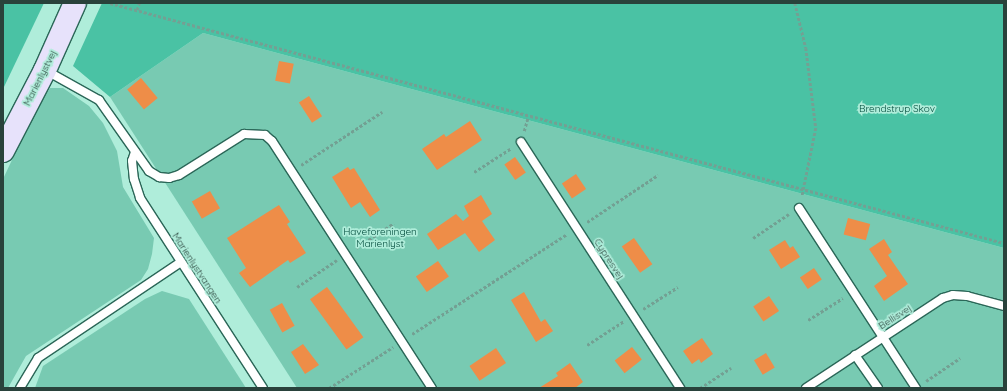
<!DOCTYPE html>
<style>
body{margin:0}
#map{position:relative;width:1007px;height:391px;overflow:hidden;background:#afedda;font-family:Quicksand,sans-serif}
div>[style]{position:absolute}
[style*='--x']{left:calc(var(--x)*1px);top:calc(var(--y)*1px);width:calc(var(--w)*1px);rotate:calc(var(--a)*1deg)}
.green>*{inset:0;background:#78cab2}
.forest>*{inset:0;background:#4ac2a4}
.building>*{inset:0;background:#ee8d48;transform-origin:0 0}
.path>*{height:2.5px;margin-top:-1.25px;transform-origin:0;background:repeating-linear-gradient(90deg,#73a093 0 3px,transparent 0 5px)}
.roads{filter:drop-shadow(1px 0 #2b6758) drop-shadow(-1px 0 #2b6758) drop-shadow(0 1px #2b6758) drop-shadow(0 -1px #2b6758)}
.lane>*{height:8px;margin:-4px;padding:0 4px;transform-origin:4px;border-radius:4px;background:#fff}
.secondary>*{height:22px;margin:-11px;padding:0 11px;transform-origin:11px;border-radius:11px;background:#e7e2fb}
span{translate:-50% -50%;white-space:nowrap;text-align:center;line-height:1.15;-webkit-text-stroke:3.5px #afedda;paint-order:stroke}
.street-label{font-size:10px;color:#29423b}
.park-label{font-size:10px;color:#004a3b}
.frame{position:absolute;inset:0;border:4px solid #29423b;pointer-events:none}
</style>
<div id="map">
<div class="green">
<i style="clip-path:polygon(203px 33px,1004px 248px,1004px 388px,297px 388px,110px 97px)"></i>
<i style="clip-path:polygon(50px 88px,63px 88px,89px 106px,103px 123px,117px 151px,123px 187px,154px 238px,152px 254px,148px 269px,141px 280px,26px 356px,8px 388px,3px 388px,3px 179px,36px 109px)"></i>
<i style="clip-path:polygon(162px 291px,189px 299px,246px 388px,35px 388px,43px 366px,145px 299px)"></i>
</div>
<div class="forest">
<i style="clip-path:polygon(3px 3px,44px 3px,3px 89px)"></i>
<i style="clip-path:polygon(102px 3px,1004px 3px,1004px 248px,203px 33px,110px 97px,73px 66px)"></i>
</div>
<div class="building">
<i style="left:279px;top:61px;width:15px;height:20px;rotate:11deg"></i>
<i style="left:141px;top:78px;width:26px;height:18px;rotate:50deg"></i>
<i style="left:309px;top:96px;width:24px;height:12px;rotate:57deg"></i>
<i style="clip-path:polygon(470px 121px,482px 140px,437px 170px,422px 149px,444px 134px,446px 137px)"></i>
<i style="left:515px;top:157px;width:19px;height:13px;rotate:55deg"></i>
<i style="clip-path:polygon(348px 167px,350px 170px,354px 168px,380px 210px,370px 217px,360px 202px,351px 208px,332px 177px)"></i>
<i style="left:576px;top:174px;width:18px;height:17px;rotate:56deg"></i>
<i style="left:210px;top:191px;width:20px;height:21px;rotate:60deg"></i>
<i style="clip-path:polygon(481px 195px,492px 214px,482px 221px,495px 240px,479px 252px,465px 233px,438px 250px,427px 234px,456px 214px,463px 221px,469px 216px,464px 206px)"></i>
<i style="clip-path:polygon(279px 205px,290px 222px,287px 224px,306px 253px,290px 263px,288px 260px,250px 287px,239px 273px,246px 268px,227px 238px)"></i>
<i style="left:848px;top:218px;width:23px;height:17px;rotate:15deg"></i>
<i style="left:634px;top:238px;width:32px;height:15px;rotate:55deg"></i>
<i style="clip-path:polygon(884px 239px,892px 252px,888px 255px,908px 284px,884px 301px,874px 286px,887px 276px,869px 249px)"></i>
<i style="clip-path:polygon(785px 240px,790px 248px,793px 246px,800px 257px,781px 269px,769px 250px)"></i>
<i style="left:438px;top:261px;width:19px;height:27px;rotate:55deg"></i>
<i style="left:814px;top:268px;width:14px;height:17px;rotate:56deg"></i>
<i style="left:327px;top:287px;width:62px;height:21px;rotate:54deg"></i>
<i style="clip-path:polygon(524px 292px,541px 322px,545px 319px,553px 331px,536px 342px,511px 300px)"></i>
<i style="left:769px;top:296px;width:18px;height:19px;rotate:56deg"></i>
<i style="left:282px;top:303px;width:26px;height:14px;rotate:61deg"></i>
<i style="clip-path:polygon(702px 338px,713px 354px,701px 363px,699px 359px,692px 364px,683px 351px)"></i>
<i style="clip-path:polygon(303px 344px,319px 365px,305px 374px,291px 352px)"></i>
<i style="left:632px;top:347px;width:16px;height:22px;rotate:52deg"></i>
<i style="left:496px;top:348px;width:18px;height:32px;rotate:56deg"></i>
<i style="left:766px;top:353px;width:17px;height:14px;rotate:59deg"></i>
<i style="clip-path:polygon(570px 363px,583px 382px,575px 388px,539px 388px,558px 376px,556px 373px)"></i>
</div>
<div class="path">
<i style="--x:110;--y:3;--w:926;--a:15.03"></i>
<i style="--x:795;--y:3;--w:46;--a:76.3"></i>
<i style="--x:806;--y:48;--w:81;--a:82.9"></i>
<i style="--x:816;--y:128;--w:70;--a:101.5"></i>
<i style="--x:137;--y:10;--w:7;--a:-74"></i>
<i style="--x:524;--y:131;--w:15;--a:-74"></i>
<i style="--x:301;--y:165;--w:97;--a:-33.2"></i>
<i style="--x:474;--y:172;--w:43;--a:-32.6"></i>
<i style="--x:587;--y:222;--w:85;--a:-33.5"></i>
<i style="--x:753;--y:238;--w:43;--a:-33.7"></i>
<i style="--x:356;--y:248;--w:45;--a:-33.3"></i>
<i style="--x:297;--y:287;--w:48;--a:-34"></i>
<i style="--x:643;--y:309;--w:41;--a:-32.2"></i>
<i style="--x:808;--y:320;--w:41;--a:-32.2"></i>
<i style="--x:412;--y:334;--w:184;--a:-32.8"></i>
<i style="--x:587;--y:345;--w:44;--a:-33"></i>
<i style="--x:926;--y:381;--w:41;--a:-34.1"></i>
<i style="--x:329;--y:388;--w:76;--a:-32.6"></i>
<i style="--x:700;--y:388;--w:37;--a:-33"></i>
</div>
<div class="roads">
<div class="lane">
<i style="--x:45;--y:70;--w:62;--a:29.1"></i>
<i style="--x:99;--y:100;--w:87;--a:54.8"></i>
<i style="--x:149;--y:171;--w:12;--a:31"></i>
<i style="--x:159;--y:177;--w:10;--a:6"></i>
<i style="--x:169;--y:178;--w:10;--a:-17"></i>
<i style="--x:179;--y:175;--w:77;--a:-32.2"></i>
<i style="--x:244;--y:134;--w:21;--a:3"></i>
<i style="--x:265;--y:135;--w:9;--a:41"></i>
<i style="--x:272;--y:141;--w:294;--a:57.1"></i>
<i style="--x:521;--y:142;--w:293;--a:57.1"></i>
<i style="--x:135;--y:152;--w:9;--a:108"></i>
<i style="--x:132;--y:161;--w:18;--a:84"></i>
<i style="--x:134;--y:179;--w:20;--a:72"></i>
<i style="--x:140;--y:198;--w:226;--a:57.1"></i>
<i style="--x:799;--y:208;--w:215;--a:57"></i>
<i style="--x:855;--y:355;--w:40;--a:55.1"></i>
<i style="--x:20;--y:388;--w:35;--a:-59"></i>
<i style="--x:38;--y:358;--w:172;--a:-33.9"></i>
<i style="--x:806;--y:388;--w:164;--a:-33.3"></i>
<i style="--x:943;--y:298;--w:10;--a:-17"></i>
<i style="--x:953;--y:295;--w:14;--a:4"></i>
<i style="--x:967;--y:296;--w:38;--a:15"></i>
</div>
<div class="secondary">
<i style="--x:3;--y:151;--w:91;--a:-62.6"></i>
<i style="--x:45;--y:70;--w:73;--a:-65.9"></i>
</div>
</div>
<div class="street-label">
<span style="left:40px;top:78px;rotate:-63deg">Marienlystvej</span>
<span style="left:609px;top:259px;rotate:57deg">Cypresvej</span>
<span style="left:197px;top:268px;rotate:57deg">Marienlystvangen</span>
<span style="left:895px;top:317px;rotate:-33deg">Bellisvej</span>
</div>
<div class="park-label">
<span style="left:897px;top:109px">Brendstrup Skov</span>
<span style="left:380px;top:237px">Haveforeningen<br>Marienlyst</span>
</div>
<div class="frame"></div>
</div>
